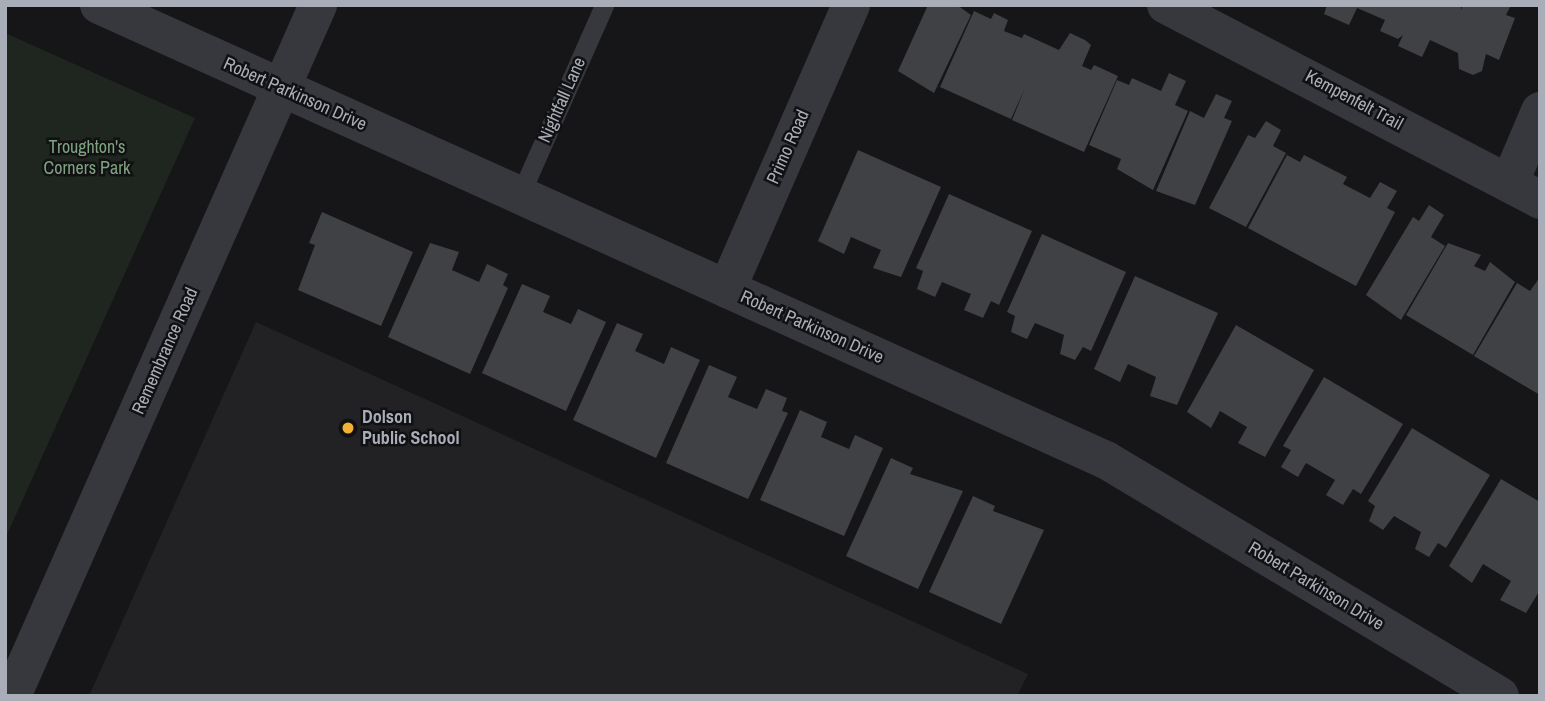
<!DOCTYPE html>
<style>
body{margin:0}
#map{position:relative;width:1545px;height:701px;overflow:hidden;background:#161618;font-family:"Archivo Narrow",sans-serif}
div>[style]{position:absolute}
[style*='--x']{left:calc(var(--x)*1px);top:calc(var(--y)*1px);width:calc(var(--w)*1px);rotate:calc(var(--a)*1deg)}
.built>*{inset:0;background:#222225}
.green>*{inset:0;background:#1e261f}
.building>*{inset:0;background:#404145}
.service>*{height:19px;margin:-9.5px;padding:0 9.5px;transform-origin:9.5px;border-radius:9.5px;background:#37383d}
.minor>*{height:38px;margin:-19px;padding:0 19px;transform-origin:19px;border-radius:19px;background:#37383d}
.tertiary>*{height:38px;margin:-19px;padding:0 19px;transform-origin:19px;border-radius:19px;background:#37383d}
.dots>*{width:19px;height:19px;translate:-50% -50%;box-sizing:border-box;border:4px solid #111113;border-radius:50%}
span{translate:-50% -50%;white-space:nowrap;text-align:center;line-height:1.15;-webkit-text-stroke:5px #111113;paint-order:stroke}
.street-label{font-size:18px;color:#a8adb8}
.park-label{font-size:18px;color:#7fa381}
.poi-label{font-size:18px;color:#a8adb8;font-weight:700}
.left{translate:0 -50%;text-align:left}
.frame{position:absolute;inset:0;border:7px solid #a8adb8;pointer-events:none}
</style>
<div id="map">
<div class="built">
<i style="clip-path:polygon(256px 322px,1028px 674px,1017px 696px,89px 696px)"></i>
</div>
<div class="green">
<i style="clip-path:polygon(5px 33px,195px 118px,5px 539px)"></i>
</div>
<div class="building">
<i style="clip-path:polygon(928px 5px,957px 5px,971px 15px,934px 93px,898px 71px)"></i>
<i style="clip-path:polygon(1327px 5px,1461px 5px,1461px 10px,1463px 5px,1511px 5px,1506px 15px,1515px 18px,1499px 60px,1486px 54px,1482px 71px,1473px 75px,1459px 69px,1458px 53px,1430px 40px,1422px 57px,1398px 46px,1403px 35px,1398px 39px,1380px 31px,1385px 20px,1357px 8px,1349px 25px,1324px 14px)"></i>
<i style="clip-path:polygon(974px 11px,991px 19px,994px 13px,1008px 20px,1004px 31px,1022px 38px,1024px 34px,1059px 50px,1070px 33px,1085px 40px,1091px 45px,1082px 66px,1091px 70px,1094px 65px,1118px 76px,1084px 152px,1012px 120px,1025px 88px,1011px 119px,940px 87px)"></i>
<i style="clip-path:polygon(1169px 73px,1186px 81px,1175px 105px,1188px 111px,1153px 190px,1117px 169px,1121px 159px,1089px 145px,1117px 80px,1129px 85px,1132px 78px,1161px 91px)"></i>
<i style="clip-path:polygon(1216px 94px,1232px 101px,1224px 118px,1232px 121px,1195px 205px,1156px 191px,1190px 111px,1204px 118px)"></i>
<i style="clip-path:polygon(1266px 121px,1281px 130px,1273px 146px,1286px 153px,1246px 227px,1209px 208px,1248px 135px,1255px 138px)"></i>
<i style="clip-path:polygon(858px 150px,941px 187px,901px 277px,873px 268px,881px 250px,851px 237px,844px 254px,818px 241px)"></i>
<i style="clip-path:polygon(1287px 155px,1300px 162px,1304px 155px,1347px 177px,1343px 184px,1370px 198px,1380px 182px,1397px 191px,1387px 208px,1395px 212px,1356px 286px,1248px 228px)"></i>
<i style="clip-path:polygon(949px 194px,1032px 231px,999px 305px,991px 301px,983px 318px,964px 310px,971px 294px,942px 282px,935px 297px,917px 289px,923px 271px,916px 268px)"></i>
<i style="clip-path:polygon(1429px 205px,1444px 215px,1431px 237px,1445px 246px,1401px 320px,1366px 295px,1413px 217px,1419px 221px)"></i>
<i style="clip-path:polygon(322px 212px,413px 252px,381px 326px,298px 290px,315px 245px,309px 243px)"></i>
<i style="clip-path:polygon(1042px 234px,1126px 272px,1091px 351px,1083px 347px,1075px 360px,1060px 354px,1064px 335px,1035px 323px,1027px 339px,1011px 332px,1015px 316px,1007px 312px)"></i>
<i style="clip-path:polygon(430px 243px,459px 252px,452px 270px,479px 282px,487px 264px,508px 274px,503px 285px,508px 288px,470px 374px,388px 337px)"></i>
<i style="clip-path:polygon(1448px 243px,1481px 255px,1474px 266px,1485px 271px,1490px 262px,1515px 282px,1473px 355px,1406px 315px)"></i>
<i style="clip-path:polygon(1135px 276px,1218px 313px,1177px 405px,1150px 396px,1156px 377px,1128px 364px,1120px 382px,1094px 369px)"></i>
<i style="clip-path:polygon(1540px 277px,1540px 395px,1474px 356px,1517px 283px,1530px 291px)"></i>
<i style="clip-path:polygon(522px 284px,550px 296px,543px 312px,571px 324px,578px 309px,606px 322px,566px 411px,482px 373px)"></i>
<i style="clip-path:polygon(617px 323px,643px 334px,635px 351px,664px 364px,671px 347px,700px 360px,656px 458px,573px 420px)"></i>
<i style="clip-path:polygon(1236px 325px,1314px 370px,1265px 457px,1238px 443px,1247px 427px,1220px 411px,1211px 428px,1187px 412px)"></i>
<i style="clip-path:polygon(709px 365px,737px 377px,728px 397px,757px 409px,766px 389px,787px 398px,782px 411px,788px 413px,748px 499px,666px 463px)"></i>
<i style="clip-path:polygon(1324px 377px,1403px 424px,1361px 494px,1353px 489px,1343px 505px,1326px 495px,1335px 480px,1306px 463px,1298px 477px,1281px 467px,1291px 450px,1283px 446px)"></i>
<i style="clip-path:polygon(800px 410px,827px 422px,821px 437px,849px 449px,855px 435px,883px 448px,844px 536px,760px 500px)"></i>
<i style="clip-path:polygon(1412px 428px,1490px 475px,1446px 548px,1438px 543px,1429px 557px,1415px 549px,1421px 532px,1394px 516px,1383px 530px,1369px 521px,1375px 506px,1368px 501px)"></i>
<i style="clip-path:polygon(891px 458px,913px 468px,910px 474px,963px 491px,918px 589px,846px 556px)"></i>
<i style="clip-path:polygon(1501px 479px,1540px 502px,1540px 590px,1526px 613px,1500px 600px,1511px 581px,1483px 564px,1472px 583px,1449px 566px)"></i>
<i style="clip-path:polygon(973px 496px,995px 506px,993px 511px,1044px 530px,1001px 624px,929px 592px)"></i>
</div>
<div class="service">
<i style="--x:520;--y:195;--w:208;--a:-66.1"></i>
</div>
<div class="minor">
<i style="--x:1166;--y:5;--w:422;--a:27.5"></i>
<i style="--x:1510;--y:182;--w:77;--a:-67.1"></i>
<i style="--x:727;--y:289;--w:310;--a:-66.4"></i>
</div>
<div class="tertiary">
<i style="--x:99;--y:5;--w:1105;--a:24.32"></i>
<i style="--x:1106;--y:460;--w:459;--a:30.9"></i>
<i style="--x:12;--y:696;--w:756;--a:-66.11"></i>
</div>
<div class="dots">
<i style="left:348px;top:428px;background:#f2b134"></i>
</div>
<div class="street-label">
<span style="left:295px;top:94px;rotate:24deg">Robert Parkinson Drive</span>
<span style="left:562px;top:100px;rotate:-66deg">Nightfall Lane</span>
<span style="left:1354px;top:100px;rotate:28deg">Kempenfelt Trail</span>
<span style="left:788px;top:147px;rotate:-66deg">Primo Road</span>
<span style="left:812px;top:327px;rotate:24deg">Robert Parkinson Drive</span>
<span style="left:165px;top:351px;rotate:-66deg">Remembrance Road</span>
<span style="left:1316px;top:586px;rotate:31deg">Robert Parkinson Drive</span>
</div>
<div class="park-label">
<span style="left:87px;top:158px">Troughton's<br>Corners Park</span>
</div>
<div class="poi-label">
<span class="left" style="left:362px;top:428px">Dolson<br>Public School</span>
</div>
<div class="frame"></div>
</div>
